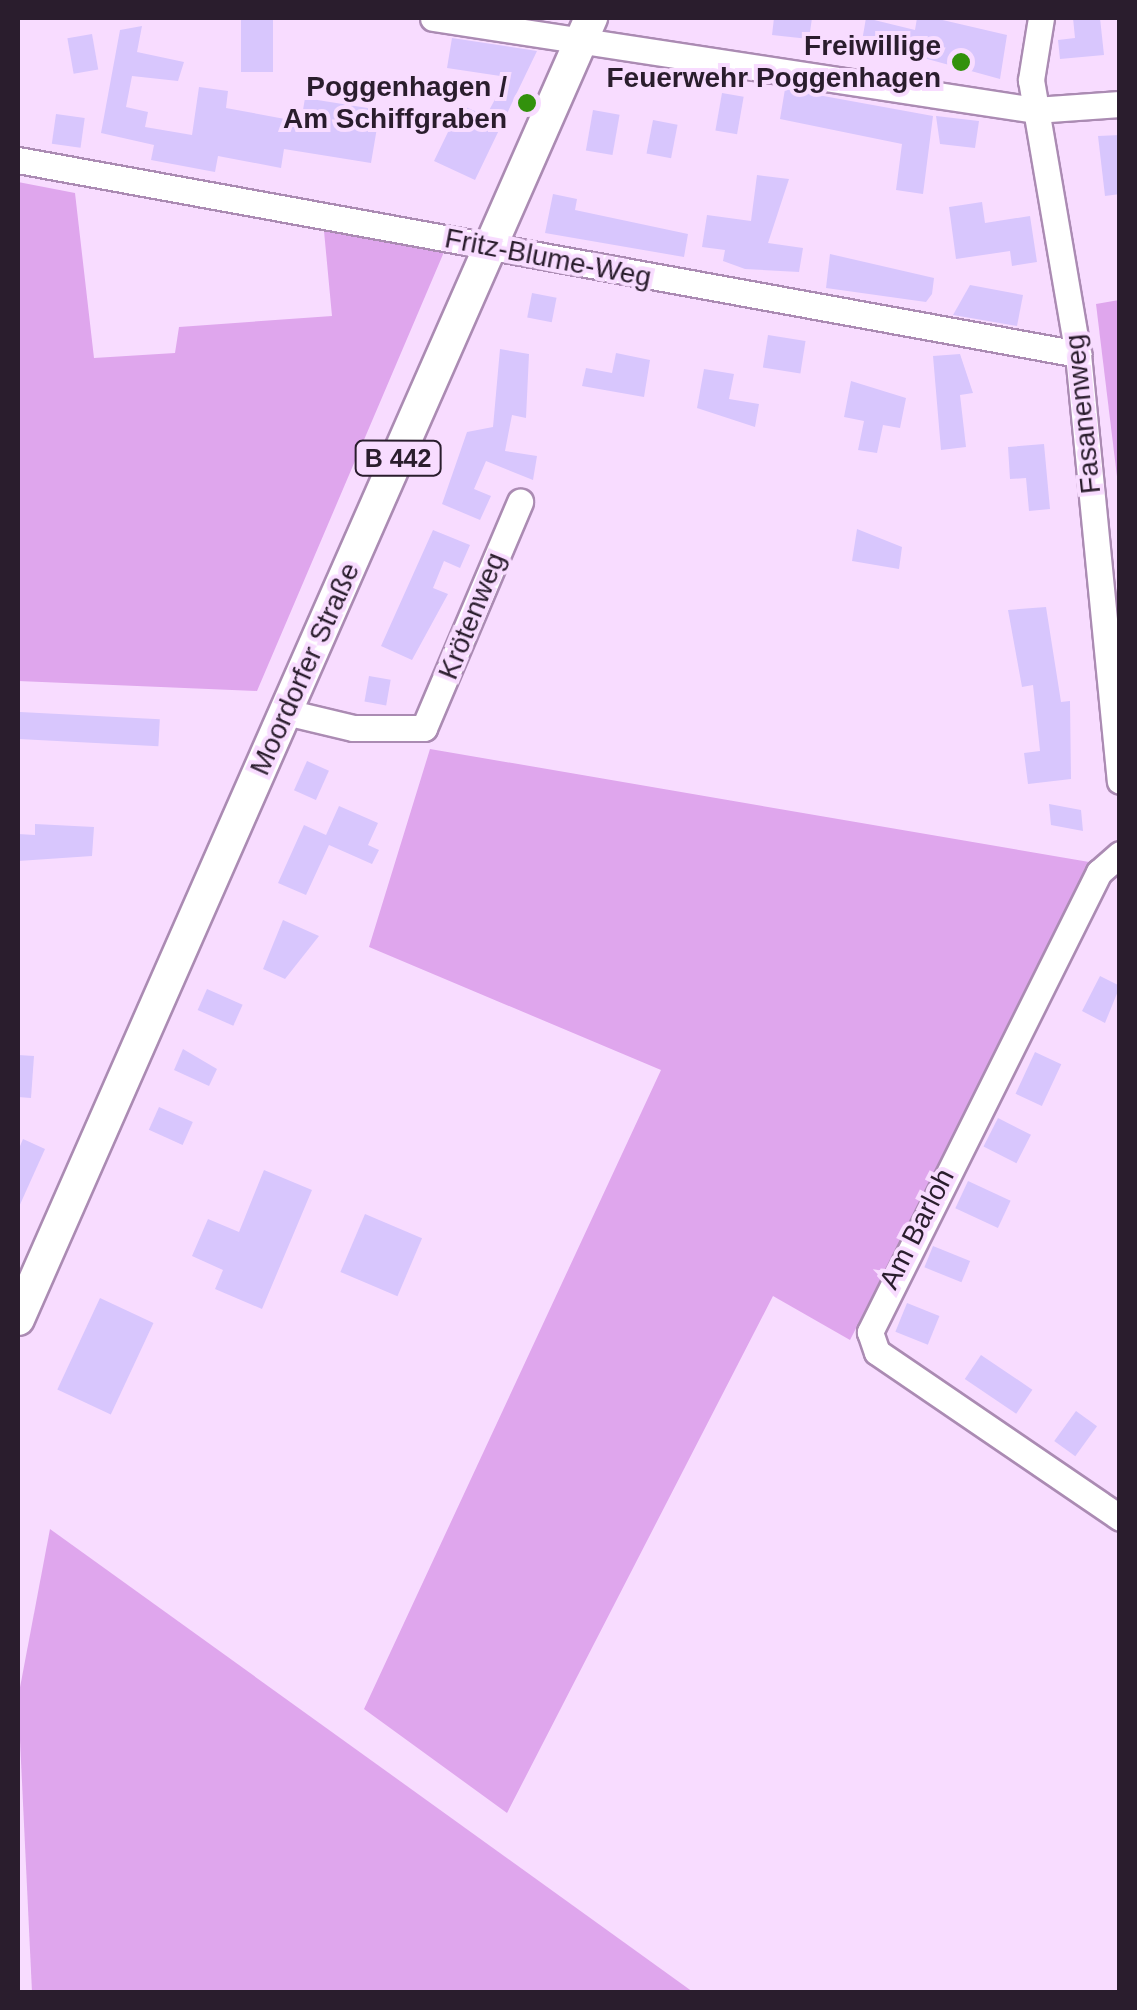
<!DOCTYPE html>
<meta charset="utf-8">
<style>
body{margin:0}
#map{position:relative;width:1137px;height:2010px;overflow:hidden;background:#f8dcff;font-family:Arial,sans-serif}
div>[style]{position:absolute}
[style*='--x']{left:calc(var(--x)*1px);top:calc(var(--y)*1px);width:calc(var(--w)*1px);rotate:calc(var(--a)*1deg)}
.green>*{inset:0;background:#dfa6ed}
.building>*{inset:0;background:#d8c6fd;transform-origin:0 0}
.roads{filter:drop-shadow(2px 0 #ab8bb3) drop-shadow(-2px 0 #ab8bb3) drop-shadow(0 2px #ab8bb3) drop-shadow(0 -2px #ab8bb3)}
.minor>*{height:25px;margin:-12.5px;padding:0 12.5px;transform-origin:12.5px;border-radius:12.5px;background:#fff}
.major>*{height:32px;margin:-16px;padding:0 16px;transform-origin:16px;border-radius:16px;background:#fff}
.dots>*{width:28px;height:28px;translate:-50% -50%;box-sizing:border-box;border:5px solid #f8dcff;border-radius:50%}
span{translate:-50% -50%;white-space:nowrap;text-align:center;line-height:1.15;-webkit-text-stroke:8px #f8dcff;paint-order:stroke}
.shield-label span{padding:2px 8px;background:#f8dcff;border:2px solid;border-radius:8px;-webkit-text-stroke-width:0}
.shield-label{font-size:25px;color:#2a1d2d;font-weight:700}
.poi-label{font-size:28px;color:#2a1d2d;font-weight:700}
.right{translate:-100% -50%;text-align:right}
.street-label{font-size:28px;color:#2a1d2d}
.frame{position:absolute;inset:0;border:20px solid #2a1d2d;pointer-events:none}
</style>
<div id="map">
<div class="green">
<i style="clip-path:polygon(18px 182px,75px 193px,94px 358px,175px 353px,179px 327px,332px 316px,324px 231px,444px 252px,257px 691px,18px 681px)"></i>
<i style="clip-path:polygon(1119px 300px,1120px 300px,1119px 493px,1096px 304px)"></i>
<i style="clip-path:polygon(430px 749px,1095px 863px,850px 1340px,773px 1296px,507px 1813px,364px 1709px,661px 1070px,369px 947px)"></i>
<i style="clip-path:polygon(50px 1529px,693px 1992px,32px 1992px,18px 1698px)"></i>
</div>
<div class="building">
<i style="left:241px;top:18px;width:32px;height:54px"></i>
<i style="clip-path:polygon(774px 18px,812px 18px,809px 39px,772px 35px)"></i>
<i style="clip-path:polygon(866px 18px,915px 30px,917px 18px,934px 18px,1007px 35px,1000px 79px,862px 41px)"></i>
<i style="clip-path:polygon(1073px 18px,1100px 18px,1104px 55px,1060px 59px,1058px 40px,1075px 38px)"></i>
<i style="clip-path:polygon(142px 26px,137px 52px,184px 62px,178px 81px,132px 76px,126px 107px,148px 112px,145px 127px,192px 135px,199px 87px,228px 91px,226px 108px,301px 122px,305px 98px,380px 110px,371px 163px,284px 149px,281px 168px,218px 156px,215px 172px,151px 160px,154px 145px,101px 133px,120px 30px)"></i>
<i style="left:92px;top:34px;width:36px;height:25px;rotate:80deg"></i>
<i style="clip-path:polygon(452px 38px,537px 51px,475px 180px,434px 161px,461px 105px,486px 116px,507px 77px,447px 68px)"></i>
<i style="clip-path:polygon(785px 89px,933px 116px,923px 194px,896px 190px,902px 144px,780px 119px)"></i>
<i style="left:722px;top:93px;width:22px;height:38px;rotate:10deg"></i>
<i style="left:593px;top:110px;width:27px;height:41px;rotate:10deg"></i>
<i style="left:56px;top:114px;width:29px;height:30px;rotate:8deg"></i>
<i style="clip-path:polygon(936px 116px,979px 121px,975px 148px,940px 144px)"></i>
<i style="left:653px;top:120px;width:25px;height:34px;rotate:11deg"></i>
<i style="clip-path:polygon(1120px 135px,1120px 194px,1105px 196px,1098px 136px)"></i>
<i style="clip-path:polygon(757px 175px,789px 179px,768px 243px,803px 248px,799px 272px,745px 269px,723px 261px,725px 250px,702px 247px,707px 215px,751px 221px)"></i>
<i style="clip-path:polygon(553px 194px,577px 199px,575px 210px,688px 234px,684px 257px,545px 233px)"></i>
<i style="clip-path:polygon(982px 202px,985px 223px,1030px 216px,1037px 262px,1012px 266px,1010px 251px,956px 259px,949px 207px)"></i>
<i style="clip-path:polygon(830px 254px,934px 278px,932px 294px,926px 302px,826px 288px)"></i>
<i style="clip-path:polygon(970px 285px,1023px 295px,1017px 326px,953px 315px)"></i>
<i style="left:532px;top:293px;width:25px;height:25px;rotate:11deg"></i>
<i style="left:768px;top:335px;width:38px;height:33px;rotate:9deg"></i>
<i style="clip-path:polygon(500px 349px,529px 354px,526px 418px,512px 415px,505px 451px,537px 456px,533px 480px,486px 461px,474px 489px,491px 496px,480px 520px,442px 504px,467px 432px,493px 427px)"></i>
<i style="clip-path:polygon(616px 353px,650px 360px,644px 397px,582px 386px,586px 368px,612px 373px)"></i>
<i style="clip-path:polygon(960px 354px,973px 393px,960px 395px,966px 447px,941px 450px,933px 356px)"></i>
<i style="clip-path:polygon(704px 369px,734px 374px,729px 399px,759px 404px,755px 427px,697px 408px)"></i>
<i style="clip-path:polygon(851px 381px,906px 398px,900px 428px,883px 425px,877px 453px,858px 450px,864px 421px,844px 417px)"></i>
<i style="clip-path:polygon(1044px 444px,1050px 509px,1029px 511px,1026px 478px,1010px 479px,1008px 447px)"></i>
<i style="clip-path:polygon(857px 529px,902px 547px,899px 569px,852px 561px)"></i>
<i style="clip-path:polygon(433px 530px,470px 545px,460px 568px,444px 561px,433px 588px,448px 594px,412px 660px,381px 646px)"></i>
<i style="clip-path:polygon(1046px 607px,1061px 702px,1070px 701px,1071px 779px,1028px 784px,1024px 753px,1040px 751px,1033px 685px,1022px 687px,1008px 610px)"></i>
<i style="left:369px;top:676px;width:22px;height:26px;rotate:10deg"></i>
<i style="left:20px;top:712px;width:140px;height:27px;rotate:3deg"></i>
<i style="left:307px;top:761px;width:24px;height:32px;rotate:24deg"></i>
<i style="clip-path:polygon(1049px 804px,1081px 810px,1083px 831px,1051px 825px)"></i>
<i style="clip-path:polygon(339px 806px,378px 823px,368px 845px,379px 850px,372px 864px,329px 845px,306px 895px,278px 883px,304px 825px,326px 835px)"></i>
<i style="clip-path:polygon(35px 824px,94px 827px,92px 856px,18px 861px,18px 834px,35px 835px)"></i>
<i style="clip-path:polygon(283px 920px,319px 936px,285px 979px,263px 969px)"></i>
<i style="clip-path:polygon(1100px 976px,1120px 986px,1105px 1023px,1082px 1011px)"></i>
<i style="left:207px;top:989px;width:39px;height:23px;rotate:24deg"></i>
<i style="clip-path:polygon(183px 1049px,217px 1069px,209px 1086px,174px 1070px)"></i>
<i style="left:1035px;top:1052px;width:29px;height:46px;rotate:25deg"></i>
<i style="clip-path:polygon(18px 1055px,34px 1056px,31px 1098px,18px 1097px)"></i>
<i style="left:159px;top:1107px;width:37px;height:25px;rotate:24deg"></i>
<i style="left:998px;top:1118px;width:37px;height:32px;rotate:27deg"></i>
<i style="clip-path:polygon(23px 1139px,45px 1149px,18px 1209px,18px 1151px)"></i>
<i style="clip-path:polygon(264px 1170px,312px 1190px,262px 1309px,215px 1289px,223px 1270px,192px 1256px,208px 1219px,239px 1232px)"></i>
<i style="left:968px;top:1181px;width:47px;height:30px;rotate:25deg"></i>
<i style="left:365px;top:1214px;width:62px;height:63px;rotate:23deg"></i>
<i style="left:933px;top:1246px;width:40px;height:23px;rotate:22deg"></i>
<i style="left:100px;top:1298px;width:59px;height:101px;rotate:25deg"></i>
<i style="left:907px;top:1303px;width:35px;height:31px;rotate:22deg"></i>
<i style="left:981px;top:1355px;width:62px;height:29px;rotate:34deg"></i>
<i style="left:1076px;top:1411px;width:26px;height:37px;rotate:36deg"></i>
</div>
<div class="roads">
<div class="minor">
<i style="--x:433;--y:18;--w:609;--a:8.69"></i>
<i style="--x:1035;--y:110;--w:85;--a:-4"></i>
<i style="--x:1041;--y:18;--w:63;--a:99.2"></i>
<i style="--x:1031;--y:80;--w:278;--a:80.3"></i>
<i style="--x:1078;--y:354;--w:429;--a:84.4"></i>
<i style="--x:18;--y:160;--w:1078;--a:10.37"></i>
<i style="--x:286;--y:712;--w:69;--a:13.4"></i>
<i style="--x:353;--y:728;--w:71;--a:0"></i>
<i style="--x:424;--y:728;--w:246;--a:-67"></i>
<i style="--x:1120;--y:854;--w:28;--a:139"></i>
<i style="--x:1099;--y:872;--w:514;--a:116.47"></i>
<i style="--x:870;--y:1332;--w:21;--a:71"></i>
<i style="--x:877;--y:1352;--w:294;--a:34.3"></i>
</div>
<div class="major">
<i style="--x:18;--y:1319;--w:1422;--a:-66.23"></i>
</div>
</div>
<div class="dots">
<i style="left:961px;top:62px;background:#32910c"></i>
<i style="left:527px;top:103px;background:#32910c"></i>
</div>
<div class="shield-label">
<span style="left:398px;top:458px">B 442</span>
</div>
<div class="poi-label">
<span class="right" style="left:941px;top:62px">Freiwillige<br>Feuerwehr Poggenhagen</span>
<span class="right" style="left:507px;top:103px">Poggenhagen /<br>Am Schiffgraben</span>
</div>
<div class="street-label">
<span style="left:548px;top:258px;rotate:11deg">Fritz-Blume-Weg</span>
<span style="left:1083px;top:414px;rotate:-96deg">Fasanenweg</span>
<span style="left:472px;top:616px;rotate:-68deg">Krötenweg</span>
<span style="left:305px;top:669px;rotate:-66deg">Moordorfer Straße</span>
<span style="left:917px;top:1229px;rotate:-63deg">Am Barloh</span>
</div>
<div class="frame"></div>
</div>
